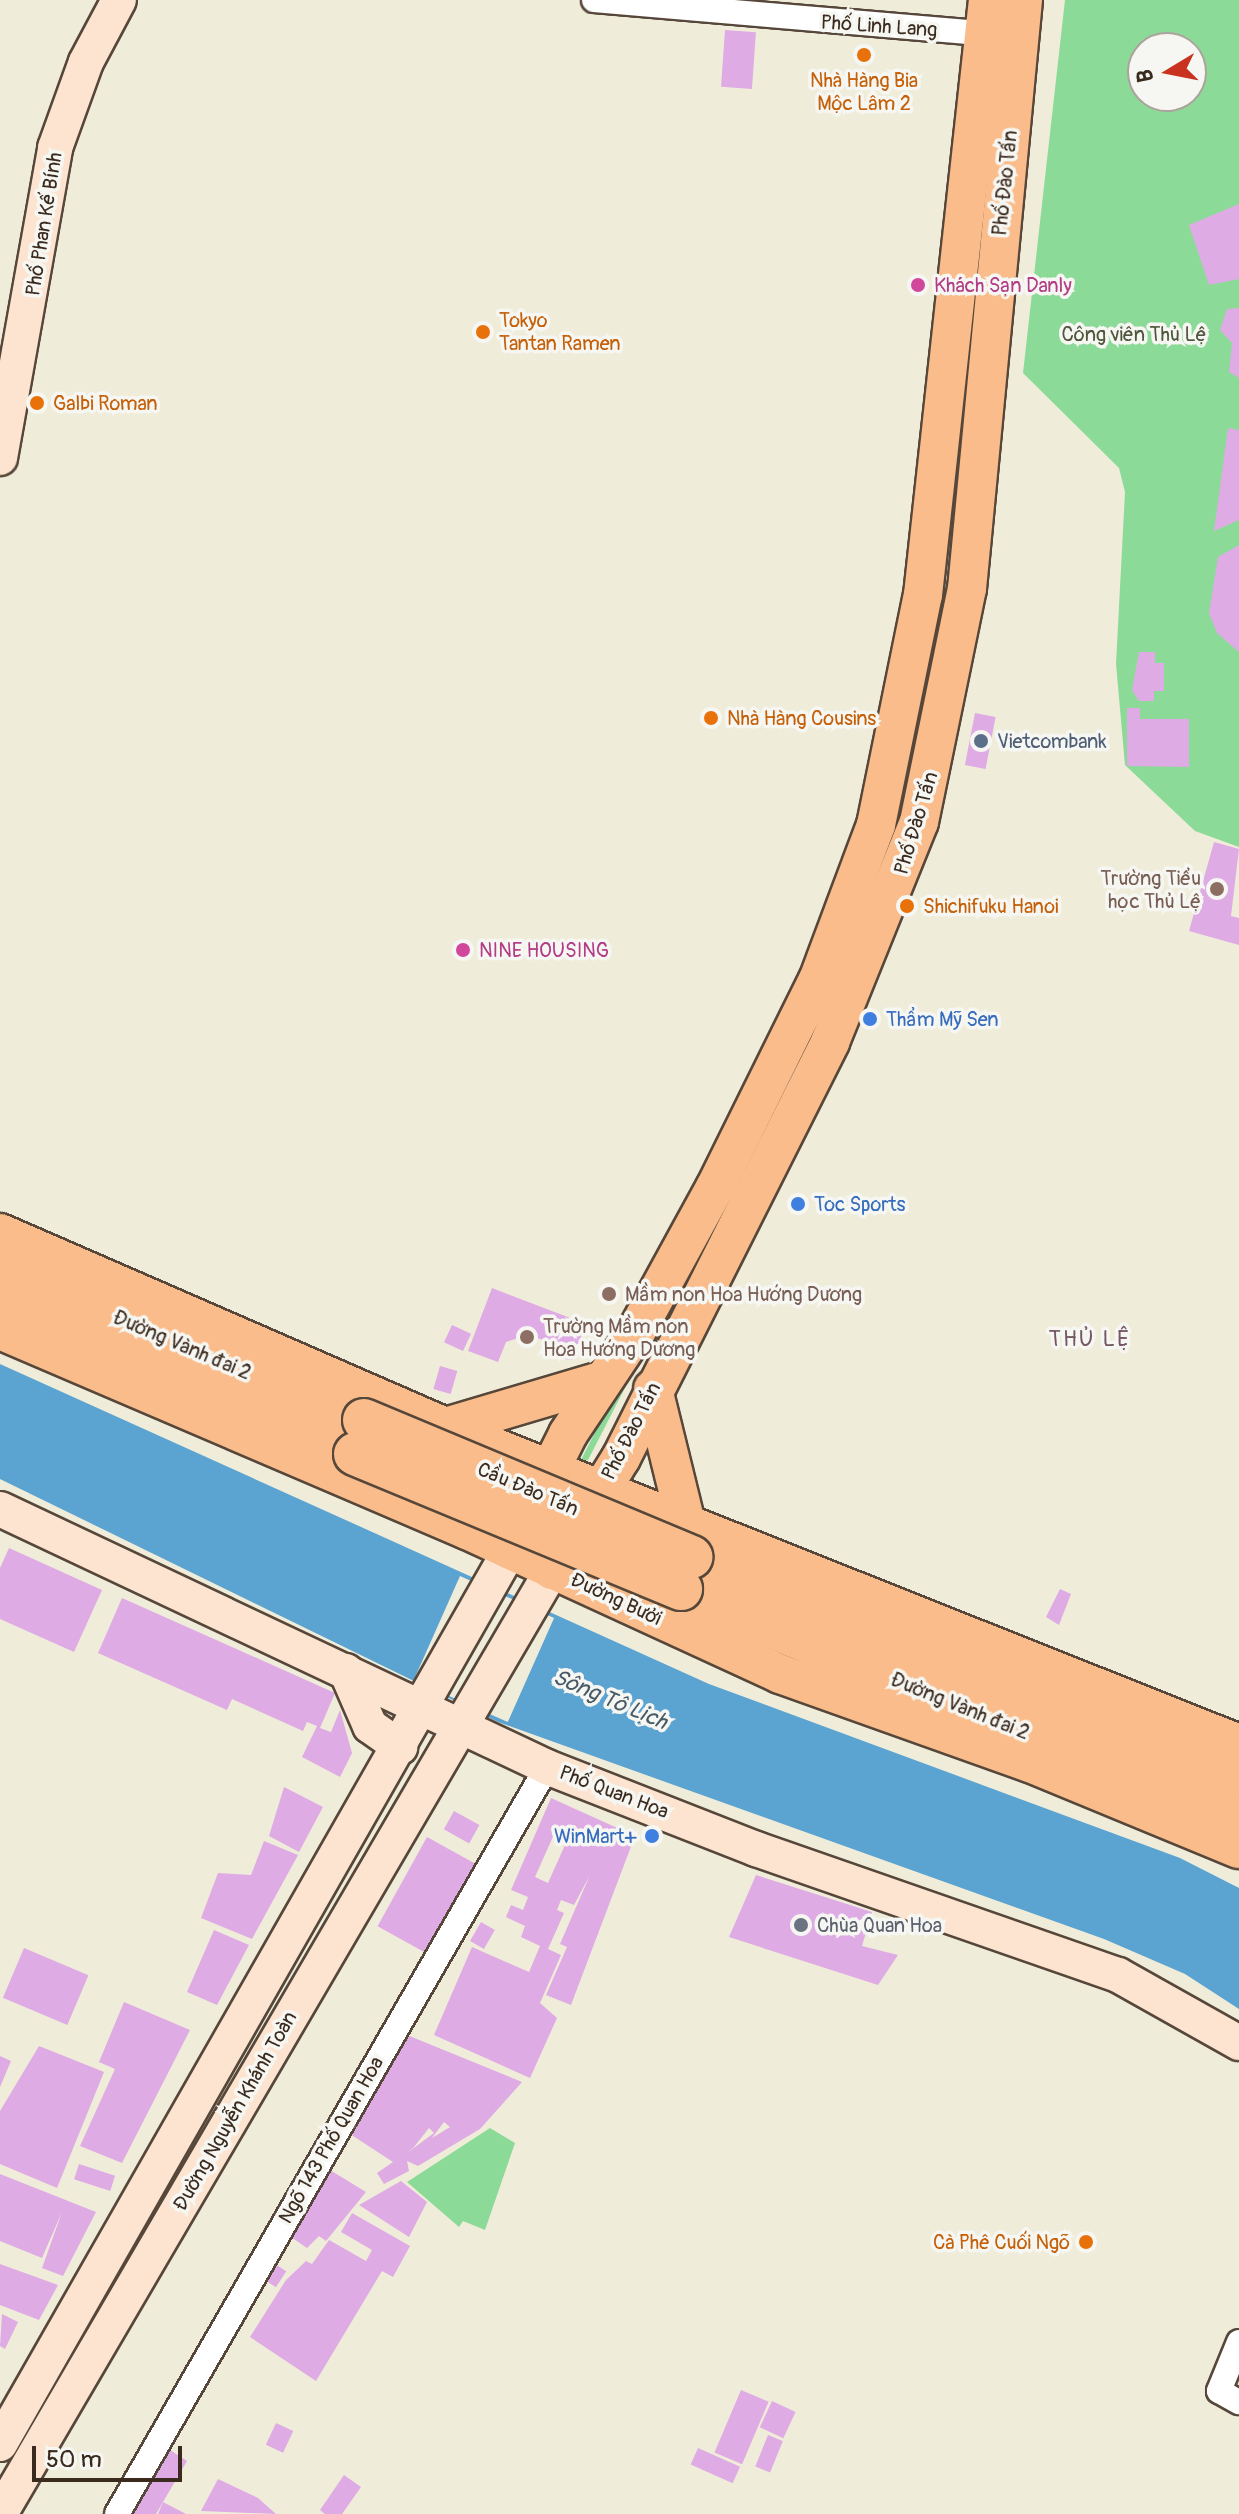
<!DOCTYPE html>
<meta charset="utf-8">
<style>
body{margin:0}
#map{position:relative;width:1239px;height:2514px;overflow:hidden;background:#f0ecda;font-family:Pangolin,sans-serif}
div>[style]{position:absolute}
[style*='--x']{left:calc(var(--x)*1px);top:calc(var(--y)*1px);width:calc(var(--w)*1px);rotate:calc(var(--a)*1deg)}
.green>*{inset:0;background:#8cda98}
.water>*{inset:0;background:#5ba3d1}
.pier>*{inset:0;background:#f0ecda;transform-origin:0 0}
.building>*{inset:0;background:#deabe4;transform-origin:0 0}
.roads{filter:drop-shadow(2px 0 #56473a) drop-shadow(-2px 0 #56473a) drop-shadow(0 2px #56473a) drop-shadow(0 -2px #56473a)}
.street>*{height:24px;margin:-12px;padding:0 12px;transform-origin:12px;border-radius:12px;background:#fff}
.secondary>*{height:34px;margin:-17px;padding:0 17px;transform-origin:17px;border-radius:17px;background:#fde4d0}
.primary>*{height:38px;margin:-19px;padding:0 19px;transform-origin:19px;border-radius:19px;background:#f9bc8a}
.highway>*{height:42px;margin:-21px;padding:0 21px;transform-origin:21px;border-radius:21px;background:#f9bc8a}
.bridges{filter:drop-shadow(2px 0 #56473a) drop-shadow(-2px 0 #56473a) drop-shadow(0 2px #56473a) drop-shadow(0 -2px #56473a)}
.highway-bridge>*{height:42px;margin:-21px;padding:0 21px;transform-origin:21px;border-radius:21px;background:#f9bc8a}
.dots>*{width:22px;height:22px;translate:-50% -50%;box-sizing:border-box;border:4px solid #f6f6f2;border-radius:50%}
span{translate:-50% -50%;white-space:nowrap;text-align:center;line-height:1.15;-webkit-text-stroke:7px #f6f6f2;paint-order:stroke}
.street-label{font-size:20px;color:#3b2a1e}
.food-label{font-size:20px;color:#c56008}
.left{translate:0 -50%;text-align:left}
.right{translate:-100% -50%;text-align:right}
.hotel-label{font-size:20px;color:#b23c85}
.park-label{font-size:20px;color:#4f563c}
.service-label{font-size:20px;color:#4e5e75}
.education-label{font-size:20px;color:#785e54}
.shop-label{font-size:20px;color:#366cbe}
.worship-label{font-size:20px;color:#5b616d}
.neighbourhood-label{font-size:22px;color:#745763;letter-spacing:2px}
.water-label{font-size:22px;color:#485a66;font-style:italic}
.north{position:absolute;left:1127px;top:32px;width:80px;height:80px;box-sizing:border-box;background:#f6f6f2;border:2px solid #aba49d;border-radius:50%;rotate:260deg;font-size:22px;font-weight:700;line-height:32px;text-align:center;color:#3b2a1e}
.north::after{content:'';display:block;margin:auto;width:28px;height:36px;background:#c8321e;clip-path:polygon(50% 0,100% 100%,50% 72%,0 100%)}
.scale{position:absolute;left:32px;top:2446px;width:150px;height:36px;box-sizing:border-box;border:4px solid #3b2a1e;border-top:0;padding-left:10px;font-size:24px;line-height:28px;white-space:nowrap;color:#3b2a1e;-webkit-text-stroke:6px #f6f6f2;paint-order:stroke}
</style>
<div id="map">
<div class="green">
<i style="clip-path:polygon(evenodd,1065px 0,1239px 0,1239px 847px,1195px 831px,1125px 765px,1116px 664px,1125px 492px,1119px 468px,1023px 373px,1065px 0,1143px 48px,1191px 48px,1191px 96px,1143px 96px,1143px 48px)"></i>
<i style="clip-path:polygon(766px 1092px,774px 1097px,588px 1460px,580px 1462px)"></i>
<i style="clip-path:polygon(490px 2128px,515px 2143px,485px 2230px,463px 2221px,459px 2227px,407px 2182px)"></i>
</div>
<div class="water">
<i style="clip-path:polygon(0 1364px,709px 1684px,1180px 1858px,1239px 1888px,1239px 2009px,1185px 1974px,1104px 1939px,498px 1722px,0 1479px)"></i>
</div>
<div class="pier">
<i style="left:460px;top:1576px;width:103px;height:114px;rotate:24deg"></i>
</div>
<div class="building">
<i style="left:725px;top:30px;width:31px;height:57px;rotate:4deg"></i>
<i style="clip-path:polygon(1239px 204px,1239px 279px,1209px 285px,1189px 225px)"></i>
<i style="clip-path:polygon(1239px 308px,1239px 378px,1229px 372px,1232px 343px,1220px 330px,1227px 309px)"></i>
<i style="clip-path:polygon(1228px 428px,1239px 430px,1239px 520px,1214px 531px)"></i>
<i style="clip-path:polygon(1239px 545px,1239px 652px,1217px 633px,1209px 613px,1218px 557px)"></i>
<i style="clip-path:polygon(1139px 652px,1155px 652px,1155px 663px,1164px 663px,1164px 691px,1154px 691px,1154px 701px,1139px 701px,1132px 690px)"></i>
<i style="clip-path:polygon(1127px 708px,1140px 708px,1140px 719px,1189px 719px,1189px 767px,1127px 766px)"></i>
<i style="left:975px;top:713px;width:21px;height:53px;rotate:11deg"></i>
<i style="clip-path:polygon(1214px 842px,1239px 849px,1231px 916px,1239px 918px,1239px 945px,1189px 931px)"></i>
<i style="clip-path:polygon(492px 1288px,586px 1324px,572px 1360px,544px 1356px,549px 1342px,528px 1335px,506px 1342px,498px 1362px,468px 1351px)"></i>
<i style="left:452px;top:1325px;width:21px;height:19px;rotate:25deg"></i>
<i style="left:440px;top:1366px;width:18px;height:24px;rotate:16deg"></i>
<i style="clip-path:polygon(9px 1548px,102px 1590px,74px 1652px,0 1619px,0 1568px)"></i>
<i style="clip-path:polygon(1060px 1589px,1071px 1594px,1059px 1625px,1046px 1617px)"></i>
<i style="clip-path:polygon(122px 1598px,335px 1693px,320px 1728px,331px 1732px,340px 1710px,352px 1753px,340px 1777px,302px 1757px,317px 1726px,307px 1722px,303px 1731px,232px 1699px,227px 1710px,98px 1653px)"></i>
<i style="clip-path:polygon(284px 1787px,323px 1807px,299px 1852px,269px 1836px)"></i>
<i style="clip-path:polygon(evenodd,551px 1798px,635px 1836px,571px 2005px,546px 1995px,567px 1947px,560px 1944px,590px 1875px,574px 1905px,561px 1900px,557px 1910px,564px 1913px,548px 1949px,561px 1955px,540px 2003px,557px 2018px,530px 2078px,434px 2035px,472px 1947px,529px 1972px,540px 1946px,521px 1937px,525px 1926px,506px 1917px,511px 1905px,523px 1910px,528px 1897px,511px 1890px,551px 1798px,556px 1830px,569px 1836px,548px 1883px,535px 1877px,556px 1830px)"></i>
<i style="left:454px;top:1811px;width:29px;height:21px;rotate:29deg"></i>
<i style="left:427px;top:1837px;width:60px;height:102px;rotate:29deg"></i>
<i style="clip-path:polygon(264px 1841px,298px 1855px,252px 1939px,201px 1918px,218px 1873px,251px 1875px)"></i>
<i style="clip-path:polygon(756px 1875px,872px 1912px,862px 1946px,898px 1955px,878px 1985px,729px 1937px)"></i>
<i style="left:481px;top:1922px;width:16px;height:22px;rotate:30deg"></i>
<i style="clip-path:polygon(214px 1930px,249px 1945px,217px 2005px,187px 1992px)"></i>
<i style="left:24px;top:1948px;width:70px;height:54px;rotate:23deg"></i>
<i style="clip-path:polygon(124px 2002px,190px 2030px,122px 2163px,80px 2146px,115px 2069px,99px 2062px)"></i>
<i style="clip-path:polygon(evenodd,407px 2035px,522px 2082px,480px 2129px,418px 2166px,407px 2161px,409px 2171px,384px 2184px,377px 2173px,393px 2162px,347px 2132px,407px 2035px,444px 2122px,450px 2127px,432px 2138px,444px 2122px,407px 2035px,429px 2128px,434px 2133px,407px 2153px,414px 2147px,429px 2128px)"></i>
<i style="clip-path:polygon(0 2041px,0 2056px,11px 2061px,0 2087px)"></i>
<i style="clip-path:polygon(39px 2046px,104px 2072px,57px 2188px,0 2164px,0 2111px)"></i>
<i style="left:79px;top:2164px;width:38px;height:16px;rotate:18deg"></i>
<i style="clip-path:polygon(325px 2167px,366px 2192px,326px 2241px,319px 2236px,307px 2248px,288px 2235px)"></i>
<i style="clip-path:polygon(0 2174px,96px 2212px,63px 2276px,42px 2268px,62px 2212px,42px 2258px,0 2241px)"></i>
<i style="clip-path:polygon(401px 2181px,427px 2202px,409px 2237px,359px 2205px)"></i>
<i style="clip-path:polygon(352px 2213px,410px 2246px,393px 2277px,382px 2271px,316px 2381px,250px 2337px,286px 2280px,306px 2261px,312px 2264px,329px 2240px,366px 2261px,372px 2250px,341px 2232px)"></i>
<i style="left:272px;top:2262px;width:17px;height:19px;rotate:33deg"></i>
<i style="clip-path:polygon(0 2264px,58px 2285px,39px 2320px,0 2305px)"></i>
<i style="clip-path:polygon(2px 2314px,18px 2322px,5px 2349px,0 2346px)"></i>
<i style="left:741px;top:2390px;width:30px;height:68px;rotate:23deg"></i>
<i style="left:772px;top:2401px;width:26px;height:29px;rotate:25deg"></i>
<i style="left:276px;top:2423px;width:19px;height:24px;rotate:25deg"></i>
<i style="left:768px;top:2435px;width:16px;height:34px;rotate:22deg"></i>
<i style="clip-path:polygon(164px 2446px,187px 2461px,156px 2514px,124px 2514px)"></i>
<i style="left:698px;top:2448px;width:46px;height:18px;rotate:24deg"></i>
<i style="clip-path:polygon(344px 2475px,361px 2487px,342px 2514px,325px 2514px,320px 2510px)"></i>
<i style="clip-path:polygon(218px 2479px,258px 2498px,276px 2514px,201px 2511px)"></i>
<i style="clip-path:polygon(163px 2502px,186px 2514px,158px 2514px)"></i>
</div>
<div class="roads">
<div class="street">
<i style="--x:594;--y:0;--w:407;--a:4.9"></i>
<i style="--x:1239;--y:2342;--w:53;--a:112.2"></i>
<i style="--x:1219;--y:2391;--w:23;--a:29"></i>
<i style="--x:117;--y:2514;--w:862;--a:-60.07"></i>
</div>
<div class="secondary">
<i style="--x:0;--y:458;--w:315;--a:-79.9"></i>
<i style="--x:55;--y:148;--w:91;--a:-70.2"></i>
<i style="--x:86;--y:62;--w:70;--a:-62"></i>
<i style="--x:0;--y:1509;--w:605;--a:25.25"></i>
<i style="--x:547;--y:1767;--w:225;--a:21.4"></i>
<i style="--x:756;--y:1849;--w:383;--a:19.2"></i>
<i style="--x:1118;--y:1975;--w:139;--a:29.3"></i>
<i style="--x:346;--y:1671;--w:60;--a:66.4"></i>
<i style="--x:370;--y:1726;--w:37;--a:35"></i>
<i style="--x:0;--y:2444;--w:1029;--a:-60.3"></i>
<i style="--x:0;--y:2514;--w:1094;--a:-59.68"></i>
</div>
<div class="primary">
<i style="--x:0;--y:1233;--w:508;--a:23.54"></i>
<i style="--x:466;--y:1436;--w:832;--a:21.72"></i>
<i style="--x:0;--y:1330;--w:508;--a:23.18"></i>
<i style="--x:467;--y:1530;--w:345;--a:24.7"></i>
<i style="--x:780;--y:1674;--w:265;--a:19.6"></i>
<i style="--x:1030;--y:1763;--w:226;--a:22.4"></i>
<i style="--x:653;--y:1389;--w:142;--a:76.2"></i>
<i style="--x:449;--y:1426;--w:159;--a:-16.5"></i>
<i style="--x:510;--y:1550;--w:130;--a:-63.4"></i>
<i style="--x:568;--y:1434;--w:123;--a:-56.3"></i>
<i style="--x:636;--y:1332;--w:164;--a:-61.3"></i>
<i style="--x:715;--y:1188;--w:232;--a:-63.7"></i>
<i style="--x:818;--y:980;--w:165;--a:-69.5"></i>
<i style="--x:876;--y:825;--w:235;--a:-78.5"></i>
<i style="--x:923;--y:595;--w:599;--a:-83.77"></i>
<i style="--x:552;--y:1570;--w:132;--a:-58.4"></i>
<i style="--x:621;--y:1458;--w:466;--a:-63.3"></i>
<i style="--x:830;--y:1042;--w:237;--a:-68"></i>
<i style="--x:919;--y:822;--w:238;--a:-78.4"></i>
<i style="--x:967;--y:589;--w:592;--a:-84.57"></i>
</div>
<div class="highway">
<i style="--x:0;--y:1268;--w:394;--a:22.7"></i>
<i style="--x:0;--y:1302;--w:386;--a:23.2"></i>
<i style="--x:691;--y:1557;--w:592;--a:22.23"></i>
<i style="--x:681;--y:1589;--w:605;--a:22.66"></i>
</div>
</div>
<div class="bridges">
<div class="highway-bridge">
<i style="--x:364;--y:1420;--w:355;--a:22.7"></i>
<i style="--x:355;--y:1454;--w:353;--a:22.5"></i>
</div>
</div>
<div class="dots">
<i style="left:864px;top:55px;background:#e8710a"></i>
<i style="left:918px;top:285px;background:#d1479c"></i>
<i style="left:483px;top:332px;background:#e8710a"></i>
<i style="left:37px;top:403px;background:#e8710a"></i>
<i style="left:711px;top:718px;background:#e8710a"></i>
<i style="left:981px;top:741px;background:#5c6f8a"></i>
<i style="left:1217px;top:889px;background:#8d6e63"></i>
<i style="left:907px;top:906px;background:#e8710a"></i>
<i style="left:463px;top:950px;background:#d1479c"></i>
<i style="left:870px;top:1019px;background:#3f7fe0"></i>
<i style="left:798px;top:1204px;background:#3f7fe0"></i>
<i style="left:609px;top:1294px;background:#8d6e63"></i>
<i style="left:527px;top:1337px;background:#8d6e63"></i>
<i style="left:652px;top:1836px;background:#3f7fe0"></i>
<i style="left:801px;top:1925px;background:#6b7280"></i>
<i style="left:1086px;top:2242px;background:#e8710a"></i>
</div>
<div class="street-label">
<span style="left:879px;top:26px;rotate:4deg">Phố Linh Lang</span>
<span style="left:1005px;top:183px;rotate:-84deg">Phố Đào Tấn</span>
<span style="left:44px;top:224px;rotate:-81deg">Phố Phan Kế Bính</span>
<span style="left:916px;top:823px;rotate:-73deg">Phố Đào Tấn</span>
<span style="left:182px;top:1345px;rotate:23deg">Đường Vành đai 2</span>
<span style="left:631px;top:1431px;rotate:-63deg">Phố Đào Tấn</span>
<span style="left:528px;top:1489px;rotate:23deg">Cầu Đào Tấn</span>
<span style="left:616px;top:1599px;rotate:25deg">Đường Bưởi</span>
<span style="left:960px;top:1706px;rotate:22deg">Đường Vành đai 2</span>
<span style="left:614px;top:1792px;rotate:21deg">Phố Quan Hoa</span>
<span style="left:235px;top:2111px;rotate:-60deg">Đường Nguyễn Khánh Toàn</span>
<span style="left:331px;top:2140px;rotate:-60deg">Ngõ 143 Phố Quan Hoa</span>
</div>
<div class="food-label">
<span style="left:864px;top:92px">Nhà Hàng Bia<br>Mộc Lâm 2</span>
<span class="left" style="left:499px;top:332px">Tokyo<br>Tantan Ramen</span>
<span class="left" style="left:53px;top:403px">Galbi Roman</span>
<span class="left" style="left:727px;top:718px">Nhà Hàng Cousins</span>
<span class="left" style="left:923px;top:906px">Shichifuku Hanoi</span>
<span class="right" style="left:1070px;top:2242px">Cà Phê Cuối Ngõ</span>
</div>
<div class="hotel-label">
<span class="left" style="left:934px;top:285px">Khách Sạn Danly</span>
<span class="left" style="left:479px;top:950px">NINE HOUSING</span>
</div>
<div class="park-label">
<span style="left:1134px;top:334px">Công viên Thủ Lệ</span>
</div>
<div class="service-label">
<span class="left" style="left:997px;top:741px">Vietcombank</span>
</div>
<div class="education-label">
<span class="right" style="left:1201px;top:890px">Trường Tiểu<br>học Thủ Lệ</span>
<span class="left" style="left:625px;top:1294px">Mầm non Hoa Hướng Dương</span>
<span class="left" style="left:543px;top:1338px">Trường Mầm non<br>Hoa Hướng Dương</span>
</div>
<div class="shop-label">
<span class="left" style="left:886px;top:1019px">Thẩm Mỹ Sen</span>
<span class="left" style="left:814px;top:1204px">Toc Sports</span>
<span class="right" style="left:636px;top:1836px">WinMart+</span>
</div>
<div class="worship-label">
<span class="left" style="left:817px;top:1925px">Chùa Quan Hoa</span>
</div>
<div class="neighbourhood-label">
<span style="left:1090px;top:1340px">THỦ LỆ</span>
</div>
<div class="water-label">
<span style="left:610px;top:1700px;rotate:23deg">Sông Tô Lịch</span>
</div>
<div class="north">B</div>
<div class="scale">50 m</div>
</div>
